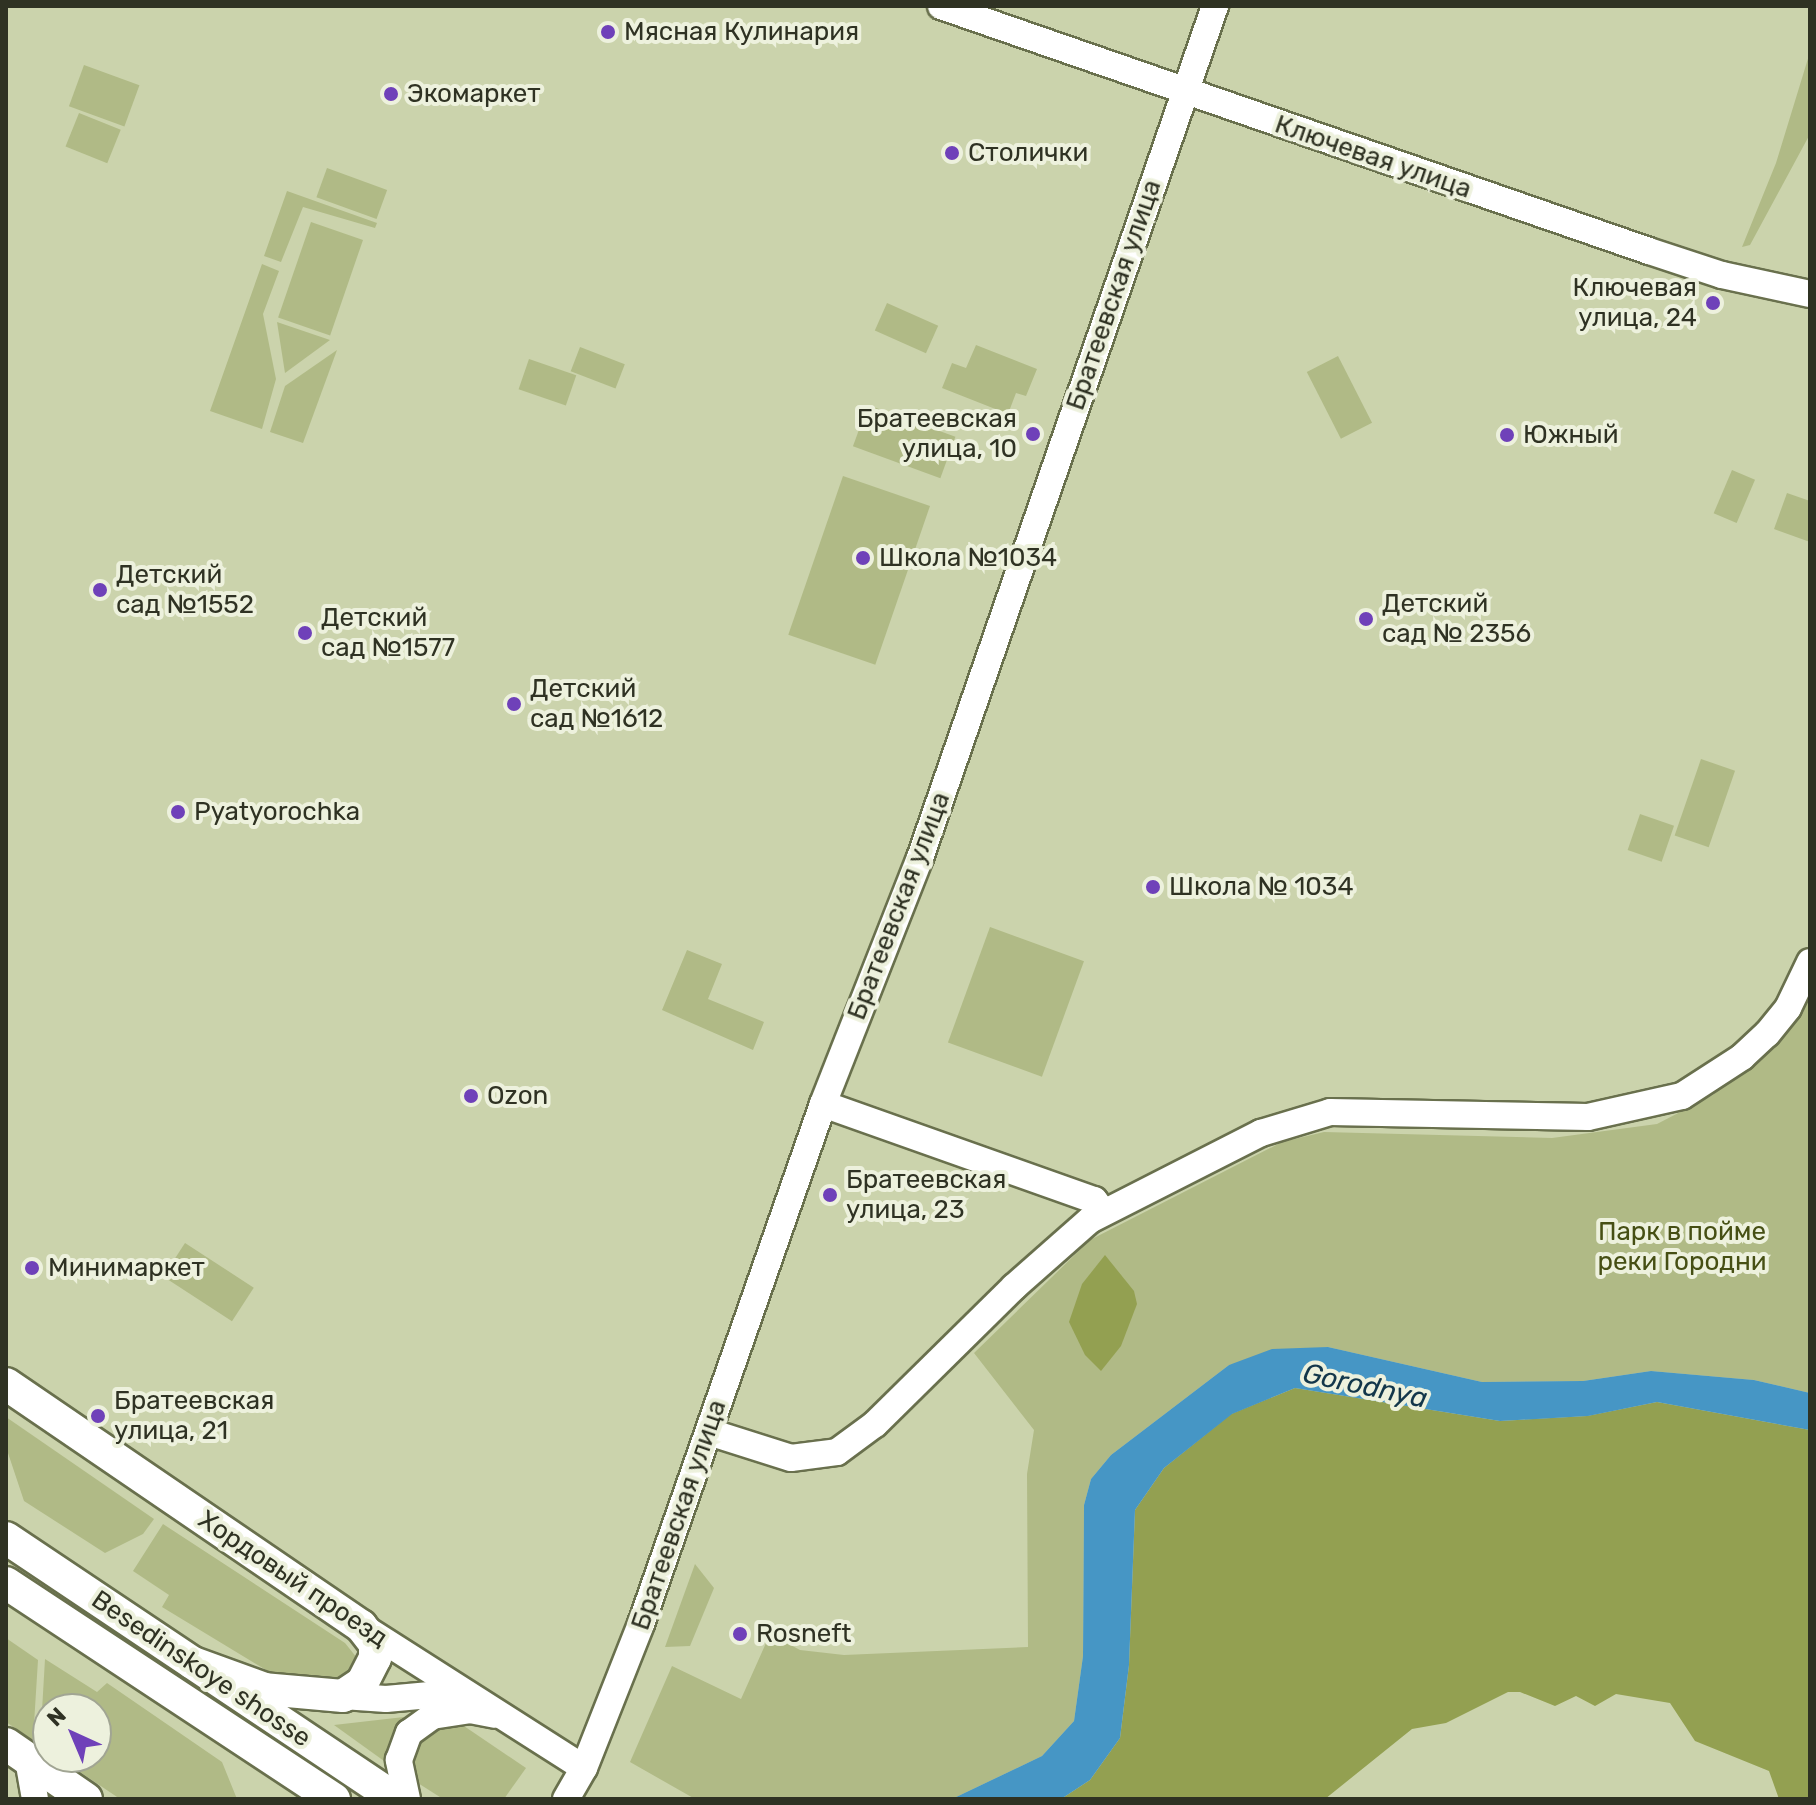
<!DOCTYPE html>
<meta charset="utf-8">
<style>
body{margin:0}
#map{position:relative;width:1816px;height:1805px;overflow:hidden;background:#cbd3ac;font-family:Rubik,sans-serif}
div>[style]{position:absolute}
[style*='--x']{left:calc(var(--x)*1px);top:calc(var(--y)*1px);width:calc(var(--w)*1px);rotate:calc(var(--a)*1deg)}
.green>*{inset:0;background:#b0ba86;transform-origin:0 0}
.forest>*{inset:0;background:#93a051}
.water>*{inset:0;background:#4696c5}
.roads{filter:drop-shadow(2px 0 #69704d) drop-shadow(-2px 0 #69704d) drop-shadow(0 2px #69704d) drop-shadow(0 -2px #69704d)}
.minor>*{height:26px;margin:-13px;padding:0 13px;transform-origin:13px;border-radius:13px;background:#fff}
.major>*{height:32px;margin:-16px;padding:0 16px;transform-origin:16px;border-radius:16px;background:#fff}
.dots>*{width:22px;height:22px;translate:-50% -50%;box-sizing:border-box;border:4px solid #edf1dd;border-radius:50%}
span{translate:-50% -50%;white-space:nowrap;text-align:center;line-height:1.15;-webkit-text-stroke:8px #edf1dd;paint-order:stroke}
.poi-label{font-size:26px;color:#2f3223}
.left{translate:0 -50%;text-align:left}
.right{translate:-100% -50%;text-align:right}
.street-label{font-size:26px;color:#2f3223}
.park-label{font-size:26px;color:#464f14}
.water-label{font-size:28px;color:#12364a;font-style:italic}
.frame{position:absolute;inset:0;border:8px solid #2f3223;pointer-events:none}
.north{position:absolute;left:32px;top:1693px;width:80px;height:80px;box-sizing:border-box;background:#edf1dd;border:2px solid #a1a593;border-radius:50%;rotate:316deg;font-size:22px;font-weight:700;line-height:32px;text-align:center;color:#2f3223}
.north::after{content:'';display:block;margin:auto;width:28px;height:36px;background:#6f41b9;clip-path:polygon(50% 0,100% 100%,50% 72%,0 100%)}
</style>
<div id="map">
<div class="green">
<i style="clip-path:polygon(1810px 52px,1810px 134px,1750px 245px,1742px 247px,1776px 163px)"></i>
<i style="left:84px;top:65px;width:59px;height:44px;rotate:20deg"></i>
<i style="left:79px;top:113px;width:45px;height:36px;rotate:22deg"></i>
<i style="left:327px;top:168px;width:64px;height:31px;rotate:20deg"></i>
<i style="clip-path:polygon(287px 191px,377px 223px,375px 228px,303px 207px,281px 262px,264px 256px)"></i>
<i style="left:311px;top:222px;width:55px;height:101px;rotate:19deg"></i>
<i style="clip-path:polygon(262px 264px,279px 271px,263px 314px,276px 379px,262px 429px,210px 411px)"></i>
<i style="left:887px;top:303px;width:56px;height:30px;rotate:24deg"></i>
<i style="clip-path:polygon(277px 322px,330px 340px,285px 373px)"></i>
<i style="clip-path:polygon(976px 345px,1037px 369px,1026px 396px,1016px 393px,1008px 414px,942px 388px,952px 363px,966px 368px)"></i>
<i style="left:580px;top:347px;width:48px;height:26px;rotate:21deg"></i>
<i style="clip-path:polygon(337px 350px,303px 443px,270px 432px,285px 386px)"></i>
<i style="left:1338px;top:356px;width:75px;height:35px;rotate:63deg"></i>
<i style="left:529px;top:359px;width:50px;height:32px;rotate:19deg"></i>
<i style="left:868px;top:405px;width:93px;height:44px;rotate:20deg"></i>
<i style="left:1732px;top:470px;width:25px;height:47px;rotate:23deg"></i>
<i style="left:843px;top:476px;width:92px;height:168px;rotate:19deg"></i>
<i style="clip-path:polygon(1787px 493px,1810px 501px,1810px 542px,1774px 529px)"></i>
<i style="left:1701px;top:759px;width:36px;height:81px;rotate:19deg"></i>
<i style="left:1640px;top:814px;width:36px;height:38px;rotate:19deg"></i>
<i style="left:990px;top:927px;width:100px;height:123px;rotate:20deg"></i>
<i style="clip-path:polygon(687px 950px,722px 964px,708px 999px,764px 1022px,753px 1050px,662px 1010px)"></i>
<i style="clip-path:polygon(1810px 997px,1810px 1393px,1754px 1380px,1651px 1371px,1583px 1381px,1482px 1382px,1328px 1347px,1229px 1365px,1111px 1455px,1091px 1479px,1084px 1505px,1083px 1656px,1074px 1721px,1042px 1756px,952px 1799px,695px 1799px,630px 1762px,672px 1666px,741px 1699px,770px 1634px,800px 1650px,844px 1655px,1028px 1647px,1027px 1474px,1034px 1430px,974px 1353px,1090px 1240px,1282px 1142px,1324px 1132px,1552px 1138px,1657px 1124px,1713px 1095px,1762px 1054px)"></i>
<i style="left:185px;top:1243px;width:82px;height:40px;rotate:33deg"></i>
<i style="clip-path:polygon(6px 1417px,154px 1519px,143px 1534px,105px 1553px,24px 1501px,6px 1447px)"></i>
<i style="clip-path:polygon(163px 1524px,345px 1643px,357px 1658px,354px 1667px,334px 1682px,271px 1673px,162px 1607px,169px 1595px,133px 1571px)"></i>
<i style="clip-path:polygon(695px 1564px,714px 1588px,690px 1646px,665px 1647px)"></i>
<i style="clip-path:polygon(6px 1638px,38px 1660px,33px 1740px,6px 1722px)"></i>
<i style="clip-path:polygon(45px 1659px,97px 1692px,107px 1683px,222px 1762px,237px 1799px,120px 1799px,58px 1757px,96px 1757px,96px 1709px,48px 1709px,48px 1751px,40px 1745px)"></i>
<i style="clip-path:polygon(404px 1717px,391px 1766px,334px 1725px)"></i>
<i style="clip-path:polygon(461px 1724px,526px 1768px,504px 1799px,443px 1799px,410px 1778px,415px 1739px,439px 1726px)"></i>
</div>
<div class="forest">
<i style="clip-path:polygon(1105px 1255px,1134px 1291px,1137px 1304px,1121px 1346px,1101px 1371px,1085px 1355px,1069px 1322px,1082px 1284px)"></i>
<i style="clip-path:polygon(1295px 1388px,1500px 1421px,1587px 1416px,1657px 1402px,1810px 1430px,1810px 1799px,1779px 1799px,1769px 1771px,1695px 1741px,1670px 1703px,1616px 1694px,1595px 1706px,1576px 1696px,1555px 1706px,1520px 1692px,1508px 1692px,1446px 1723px,1412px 1729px,1325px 1799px,1061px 1799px,1090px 1780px,1120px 1738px,1129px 1665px,1135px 1510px,1164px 1468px,1231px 1414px)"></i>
</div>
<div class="water">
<i style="clip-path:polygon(1328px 1347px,1482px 1382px,1583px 1381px,1651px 1371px,1754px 1380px,1810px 1393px,1810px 1430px,1657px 1402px,1588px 1416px,1500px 1421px,1295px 1388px,1232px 1414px,1164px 1468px,1135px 1510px,1129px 1665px,1120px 1738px,1090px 1780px,1061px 1799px,952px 1799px,1042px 1756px,1074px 1721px,1083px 1656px,1084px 1505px,1091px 1479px,1111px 1455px,1229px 1365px,1272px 1349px)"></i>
</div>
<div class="roads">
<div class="minor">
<i style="--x:941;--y:6;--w:749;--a:19.09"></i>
<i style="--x:1649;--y:251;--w:77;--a:18.2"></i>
<i style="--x:1722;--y:275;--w:90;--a:12.2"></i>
<i style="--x:823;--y:1104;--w:288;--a:19.5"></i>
<i style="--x:1094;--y:1200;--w:14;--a:51"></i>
<i style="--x:709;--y:1432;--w:86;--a:17.6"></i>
<i style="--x:791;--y:1458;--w:46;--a:-7.4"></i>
<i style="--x:837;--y:1452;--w:47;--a:-36.4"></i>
<i style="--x:875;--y:1424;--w:195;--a:-44.6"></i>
<i style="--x:1014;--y:1287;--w:101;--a:-41.4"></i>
<i style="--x:1090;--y:1220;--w:192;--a:-27"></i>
<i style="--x:1261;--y:1133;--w:72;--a:-16.9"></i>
<i style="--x:1330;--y:1112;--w:258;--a:1.1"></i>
<i style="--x:1588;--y:1117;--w:96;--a:-12.6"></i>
<i style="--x:1682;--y:1096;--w:72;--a:-33"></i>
<i style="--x:1742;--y:1057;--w:34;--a:-43"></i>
<i style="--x:1767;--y:1034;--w:33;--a:-51"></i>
<i style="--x:1788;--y:1008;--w:51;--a:-64.4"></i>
<i style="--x:361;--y:1626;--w:264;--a:32.5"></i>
<i style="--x:343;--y:1696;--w:43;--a:4"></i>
<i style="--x:386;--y:1699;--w:77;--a:-5.2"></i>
<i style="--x:28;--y:1759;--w:41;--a:80.1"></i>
<i style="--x:407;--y:1799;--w:40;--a:-102"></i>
<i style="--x:399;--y:1760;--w:29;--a:-70"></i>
<i style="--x:409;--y:1733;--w:29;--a:-36"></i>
<i style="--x:432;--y:1716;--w:38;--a:-9"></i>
<i style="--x:470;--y:1710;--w:25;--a:11"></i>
<i style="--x:566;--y:1799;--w:36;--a:-60"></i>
<i style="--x:584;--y:1768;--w:155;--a:-68.4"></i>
<i style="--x:641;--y:1624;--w:551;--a:-70.71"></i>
<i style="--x:823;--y:1104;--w:264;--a:-68.5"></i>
<i style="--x:920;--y:858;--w:902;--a:-70.9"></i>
</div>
<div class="major">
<i style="--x:6;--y:1384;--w:430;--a:34.3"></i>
<i style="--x:361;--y:1626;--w:23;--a:52"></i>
<i style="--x:375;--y:1644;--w:14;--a:90"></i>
<i style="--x:375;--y:1658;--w:28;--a:117"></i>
<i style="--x:362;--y:1683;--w:23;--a:146"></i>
<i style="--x:343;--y:1696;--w:78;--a:-174.9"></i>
<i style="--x:265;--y:1689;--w:77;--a:-160.1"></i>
<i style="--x:6;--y:1538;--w:469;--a:33.8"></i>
<i style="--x:6;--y:1583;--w:393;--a:33.4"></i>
<i style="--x:6;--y:1744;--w:97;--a:34.5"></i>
</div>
</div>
<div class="dots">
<i style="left:608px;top:32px;background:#6f41b9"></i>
<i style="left:391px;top:94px;background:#6f41b9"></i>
<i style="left:952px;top:153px;background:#6f41b9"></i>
<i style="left:1713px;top:303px;background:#6f41b9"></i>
<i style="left:1033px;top:434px;background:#6f41b9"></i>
<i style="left:1507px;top:435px;background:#6f41b9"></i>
<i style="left:863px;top:558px;background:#6f41b9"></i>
<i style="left:100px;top:590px;background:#6f41b9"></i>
<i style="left:1366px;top:619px;background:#6f41b9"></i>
<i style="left:305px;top:633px;background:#6f41b9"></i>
<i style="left:514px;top:704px;background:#6f41b9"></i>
<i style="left:178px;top:812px;background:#6f41b9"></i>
<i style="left:1153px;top:887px;background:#6f41b9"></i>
<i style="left:471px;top:1096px;background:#6f41b9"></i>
<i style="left:830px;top:1195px;background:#6f41b9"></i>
<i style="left:32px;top:1268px;background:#6f41b9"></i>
<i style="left:98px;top:1416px;background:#6f41b9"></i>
<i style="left:740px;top:1634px;background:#6f41b9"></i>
</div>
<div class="poi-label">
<span class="left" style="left:624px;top:32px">Мясная Кулинария</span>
<span class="left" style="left:407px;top:94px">Экомаркет</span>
<span class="left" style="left:968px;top:153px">Столички</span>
<span class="right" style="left:1697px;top:303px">Ключевая<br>улица, 24</span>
<span class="right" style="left:1017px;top:434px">Братеевская<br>улица, 10</span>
<span class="left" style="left:1523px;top:435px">Южный</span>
<span class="left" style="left:879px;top:558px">Школа №1034</span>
<span class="left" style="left:116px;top:590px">Детский<br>сад №1552</span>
<span class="left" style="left:1382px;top:619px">Детский<br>сад № 2356</span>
<span class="left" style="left:321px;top:633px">Детский<br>сад №1577</span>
<span class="left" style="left:530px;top:704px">Детский<br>сад №1612</span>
<span class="left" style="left:194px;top:812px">Pyatyorochka</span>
<span class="left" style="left:1169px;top:887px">Школа № 1034</span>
<span class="left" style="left:487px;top:1096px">Ozon</span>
<span class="left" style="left:846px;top:1195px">Братеевская<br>улица, 23</span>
<span class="left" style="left:48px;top:1268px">Минимаркет</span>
<span class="left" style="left:114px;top:1416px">Братеевская<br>улица, 21</span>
<span class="left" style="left:756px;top:1634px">Rosneft</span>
</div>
<div class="street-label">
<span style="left:1373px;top:157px;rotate:19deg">Ключевая улица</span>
<span style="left:1114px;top:295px;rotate:-71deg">Братеевская улица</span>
<span style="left:899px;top:906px;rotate:-69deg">Братеевская улица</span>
<span style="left:679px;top:1515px;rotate:-71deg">Братеевская улица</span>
<span style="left:293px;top:1579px;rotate:34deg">Хордовый проезд</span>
<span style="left:201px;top:1669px;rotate:34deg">Besedinskoye shosse</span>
</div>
<div class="park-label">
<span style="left:1682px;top:1247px">Парк в пойме<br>реки Городни</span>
</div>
<div class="water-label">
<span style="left:1365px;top:1386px;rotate:12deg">Gorodnya</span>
</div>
<div class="frame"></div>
<div class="north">N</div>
</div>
